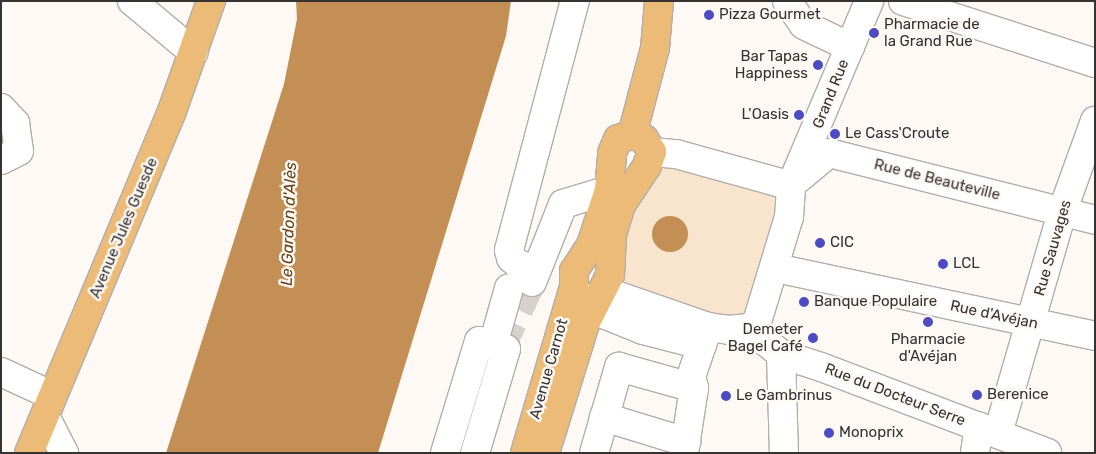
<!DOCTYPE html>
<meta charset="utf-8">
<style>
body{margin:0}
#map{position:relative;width:1096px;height:454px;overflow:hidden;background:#fef9f5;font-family:Rubik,sans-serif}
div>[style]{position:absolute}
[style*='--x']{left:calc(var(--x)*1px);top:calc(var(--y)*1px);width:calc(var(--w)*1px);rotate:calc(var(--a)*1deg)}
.green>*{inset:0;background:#f9e4ce}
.water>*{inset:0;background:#c48f55}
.round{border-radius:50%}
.minor-tunnel>*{height:28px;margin-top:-14px;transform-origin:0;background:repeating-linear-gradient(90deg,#d6d1ce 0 28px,transparent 0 42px)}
.roads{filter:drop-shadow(1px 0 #b2aeaa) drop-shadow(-1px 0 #b2aeaa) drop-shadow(0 1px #b2aeaa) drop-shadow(0 -1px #b2aeaa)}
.minor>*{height:28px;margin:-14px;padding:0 14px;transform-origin:14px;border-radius:14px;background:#fff}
.major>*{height:28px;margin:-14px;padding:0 14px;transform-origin:14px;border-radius:14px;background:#ecbb77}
.dots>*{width:14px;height:14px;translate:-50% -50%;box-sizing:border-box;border:2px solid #fef9f5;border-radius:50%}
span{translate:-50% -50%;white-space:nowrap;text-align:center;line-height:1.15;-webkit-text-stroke:5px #fef9f5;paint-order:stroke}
.poi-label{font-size:15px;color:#353332}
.left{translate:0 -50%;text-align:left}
.right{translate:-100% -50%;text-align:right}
.street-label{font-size:15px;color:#353332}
.water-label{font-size:16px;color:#664215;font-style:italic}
.frame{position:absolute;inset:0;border:2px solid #353332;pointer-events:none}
</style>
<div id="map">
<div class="green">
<i style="clip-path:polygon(665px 163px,780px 196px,755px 312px,732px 324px,620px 286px,623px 226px,631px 194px)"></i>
</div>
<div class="water">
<i style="clip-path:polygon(296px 1px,511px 1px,506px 36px,378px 453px,166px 453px,284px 84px,297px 19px)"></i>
<i class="round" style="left:652px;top:216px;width:36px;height:36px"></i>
</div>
<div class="minor-tunnel">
<i style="--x:501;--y:348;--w:73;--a:-64.8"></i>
</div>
<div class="roads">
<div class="minor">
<i style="--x:132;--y:1;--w:80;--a:39.9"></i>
<i style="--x:787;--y:1;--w:29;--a:55"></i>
<i style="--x:804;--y:25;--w:51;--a:25.6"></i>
<i style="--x:903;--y:1;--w:202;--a:17.9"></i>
<i style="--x:1;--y:108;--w:21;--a:47"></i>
<i style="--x:15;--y:123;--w:28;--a:82"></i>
<i style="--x:19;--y:151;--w:20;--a:153"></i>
<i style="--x:652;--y:152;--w:24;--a:5"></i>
<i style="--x:676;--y:154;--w:119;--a:15.5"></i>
<i style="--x:799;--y:178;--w:39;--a:-40"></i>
<i style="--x:829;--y:153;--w:274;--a:14.1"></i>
<i style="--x:776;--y:268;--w:326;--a:12"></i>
<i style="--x:536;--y:270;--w:19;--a:-162"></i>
<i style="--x:518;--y:264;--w:9;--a:-139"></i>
<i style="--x:511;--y:258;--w:8;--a:-104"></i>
<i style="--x:509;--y:250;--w:258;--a:-75.2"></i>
<i style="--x:532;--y:282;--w:84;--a:-68.3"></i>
<i style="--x:563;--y:204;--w:48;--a:-16.9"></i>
<i style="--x:604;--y:291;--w:110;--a:19.1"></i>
<i style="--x:708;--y:327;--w:21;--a:8"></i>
<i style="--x:729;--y:330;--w:20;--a:-6"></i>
<i style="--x:749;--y:328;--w:10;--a:-37"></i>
<i style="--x:757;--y:322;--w:110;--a:-73.1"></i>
<i style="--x:789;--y:217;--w:31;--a:-86"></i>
<i style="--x:791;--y:186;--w:201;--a:-67.1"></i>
<i style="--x:597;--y:296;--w:21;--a:65"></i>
<i style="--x:606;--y:315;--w:40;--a:22"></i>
<i style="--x:643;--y:330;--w:61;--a:14.3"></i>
<i style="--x:749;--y:328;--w:41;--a:39.1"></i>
<i style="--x:781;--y:354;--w:42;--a:18"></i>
<i style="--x:821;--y:367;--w:242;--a:20.8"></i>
<i style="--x:493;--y:345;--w:59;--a:-74.3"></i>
<i style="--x:781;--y:354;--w:99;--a:88.3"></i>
<i style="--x:1;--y:372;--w:57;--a:24.8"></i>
<i style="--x:45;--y:416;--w:42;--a:62.8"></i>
<i style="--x:604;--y:417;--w:86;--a:17"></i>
<i style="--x:998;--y:433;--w:230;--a:-73.8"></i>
<i style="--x:1062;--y:212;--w:97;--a:-70.1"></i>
<i style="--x:445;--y:453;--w:117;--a:-73.1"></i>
<i style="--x:479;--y:341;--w:28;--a:17"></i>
<i style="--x:506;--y:349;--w:109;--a:106.6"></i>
<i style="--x:594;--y:453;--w:90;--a:-73.8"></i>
<i style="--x:619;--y:367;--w:78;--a:15.6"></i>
<i style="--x:684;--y:453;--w:66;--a:-81.3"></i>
<i style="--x:694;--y:388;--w:11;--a:-105"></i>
<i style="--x:691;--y:377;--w:53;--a:-71.2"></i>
<i style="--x:975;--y:453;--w:27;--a:-82"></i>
</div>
<div class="major">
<i style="--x:632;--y:135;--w:90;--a:-75.2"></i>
<i style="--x:655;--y:48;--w:47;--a:-85.1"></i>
<i style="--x:29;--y:453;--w:371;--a:-67.3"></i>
<i style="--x:172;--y:111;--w:117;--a:-70.5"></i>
<i style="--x:525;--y:453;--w:174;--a:-73.6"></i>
<i style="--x:574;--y:286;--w:15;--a:-90"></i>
<i style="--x:574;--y:271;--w:31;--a:-57"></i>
<i style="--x:591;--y:245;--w:58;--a:-71.9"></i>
<i style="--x:609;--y:190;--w:37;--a:-85"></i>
<i style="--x:612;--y:153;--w:15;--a:-67"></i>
<i style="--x:618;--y:139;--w:15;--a:-16"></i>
<i style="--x:632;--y:135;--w:13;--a:18"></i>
<i style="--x:644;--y:139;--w:15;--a:58"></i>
<i style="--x:652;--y:152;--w:15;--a:110"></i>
<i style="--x:647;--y:166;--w:47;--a:123.7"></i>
<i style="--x:621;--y:205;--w:30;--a:107"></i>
<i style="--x:612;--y:234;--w:41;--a:92.8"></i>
<i style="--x:610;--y:275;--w:55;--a:117"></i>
<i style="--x:585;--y:324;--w:135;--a:107.2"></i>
</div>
</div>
<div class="dots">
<i style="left:709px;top:15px;background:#4d4bc2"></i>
<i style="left:874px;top:33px;background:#4d4bc2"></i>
<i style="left:818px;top:65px;background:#4d4bc2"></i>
<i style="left:799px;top:115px;background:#4d4bc2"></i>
<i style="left:835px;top:134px;background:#4d4bc2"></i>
<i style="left:820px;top:243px;background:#4d4bc2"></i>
<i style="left:943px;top:264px;background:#4d4bc2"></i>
<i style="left:804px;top:302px;background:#4d4bc2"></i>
<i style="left:928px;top:322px;background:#4d4bc2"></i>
<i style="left:813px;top:338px;background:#4d4bc2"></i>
<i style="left:977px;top:395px;background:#4d4bc2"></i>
<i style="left:726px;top:396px;background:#4d4bc2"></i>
<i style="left:829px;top:433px;background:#4d4bc2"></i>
</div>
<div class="poi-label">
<span class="left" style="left:719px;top:15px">Pizza Gourmet</span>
<span class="left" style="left:884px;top:33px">Pharmacie de<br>la Grand Rue</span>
<span class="right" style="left:808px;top:65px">Bar Tapas<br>Happiness</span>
<span class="right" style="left:789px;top:115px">L'Oasis</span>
<span class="left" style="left:845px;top:134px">Le Cass'Croute</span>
<span class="left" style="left:830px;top:243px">CIC</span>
<span class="left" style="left:953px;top:264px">LCL</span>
<span class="left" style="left:814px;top:302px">Banque Populaire</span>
<span class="right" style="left:803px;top:338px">Demeter<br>Bagel Café</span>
<span style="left:928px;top:348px">Pharmacie<br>d'Avéjan</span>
<span class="left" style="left:987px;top:395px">Berenice</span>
<span class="left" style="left:736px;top:396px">Le Gambrinus</span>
<span class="left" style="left:839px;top:433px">Monoprix</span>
</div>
<div class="street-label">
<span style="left:831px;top:94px;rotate:-68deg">Grand Rue</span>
<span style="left:937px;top:180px;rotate:14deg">Rue de Beauteville</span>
<span style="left:124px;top:228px;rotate:-67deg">Avenue Jules Guesde</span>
<span style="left:1053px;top:248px;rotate:-74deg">Rue Sauvages</span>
<span style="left:994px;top:315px;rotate:12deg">Rue d'Avéjan</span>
<span style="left:549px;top:369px;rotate:-74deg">Avenue Carnot</span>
<span style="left:895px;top:395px;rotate:21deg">Rue du Docteur Serre</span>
</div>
<div class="water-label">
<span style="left:289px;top:224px;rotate:-88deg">Le Gardon d'Alès</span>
</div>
<div class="frame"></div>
</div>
